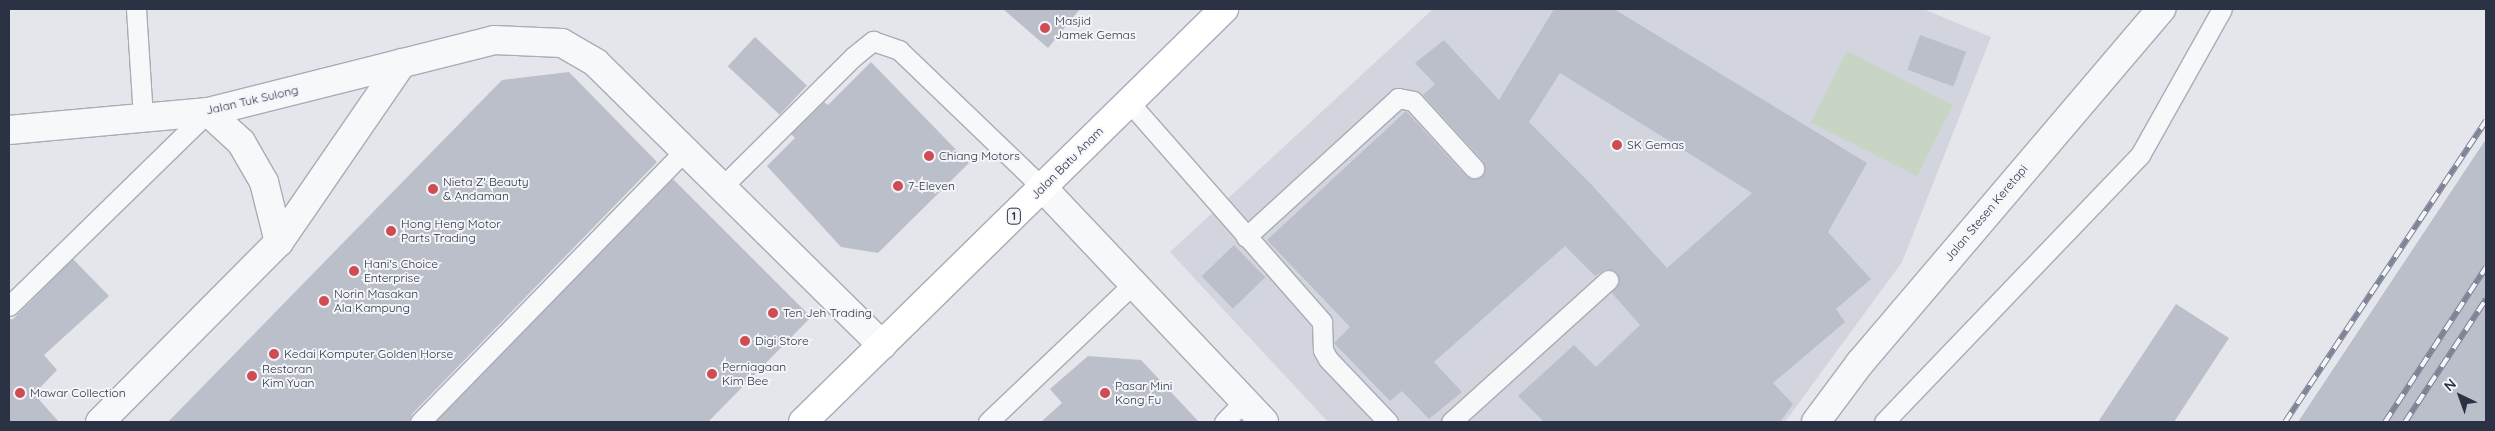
<!DOCTYPE html>
<style>
body{margin:0}
#map{position:relative;width:2495px;height:431px;overflow:hidden;background:#e4e6ec;font-family:Quicksand,sans-serif}
div>[style]{position:absolute}
[style*='--x']{left:calc(var(--x)*1px);top:calc(var(--y)*1px);width:calc(var(--w)*1px);rotate:calc(var(--a)*1deg)}
.built>*{inset:0;background:#d2d5de}
.green>*{inset:0;background:#c8d5c5;transform-origin:0 0}
.building>*{inset:0;background:#bbbfc9;transform-origin:0 0}
.roads{filter:drop-shadow(1px 0 #a9acb6) drop-shadow(-1px 0 #a9acb6) drop-shadow(0 1px #a9acb6) drop-shadow(0 -1px #a9acb6)}
.service>*{height:19px;margin:-9.5px;padding:0 9.5px;transform-origin:9.5px;border-radius:9.5px;background:#f7f8fa}
.minor>*{height:28px;margin:-14px;padding:0 14px;transform-origin:14px;border-radius:14px;background:#f7f8fa}
.tertiary>*{height:28px;margin:-14px;padding:0 14px;transform-origin:14px;border-radius:14px;background:#f7f8fa}
.trunk>*{height:28px;margin:-14px;padding:0 14px;transform-origin:14px;border-radius:14px;background:#fff}
.rail>*{height:5.5px;margin-top:-2.75px;transform-origin:0;background:repeating-linear-gradient(90deg,#f4f5f9 0 11px,#7d8495 0 22px);box-sizing:border-box;border-block:1px solid #7d8495}
.dots>*{width:14px;height:14px;translate:-50% -50%;box-sizing:border-box;border:2px solid #f4f5f9;border-radius:50%}
span{translate:-50% -50%;white-space:nowrap;text-align:center;line-height:1.15;-webkit-text-stroke:4px #f4f5f9;paint-order:stroke}
.shield-label span{padding:1px 4px;background:#f4f5f9;border:1px solid;border-radius:4px;-webkit-text-stroke-width:0}
.shield-label{font-size:11px;color:#2b3244;font-weight:700}
.poi-label{font-size:12px;color:#2b3244}
.left{translate:0 -50%;text-align:left}
.street-label{font-size:12px;color:#2b3244}
.frame{position:absolute;inset:0;border:10px solid #2b3244;pointer-events:none}
.north{position:absolute;left:2435px;top:371px;width:50px;height:50px;-webkit-text-stroke:4px #f4f5f9;paint-order:stroke;rotate:318deg;font-size:14px;font-weight:700;line-height:20px;text-align:center;color:#2b3244}
.north::after{content:'';display:block;margin:auto;width:18px;height:22px;background:#2b3244;clip-path:polygon(50% 0,100% 100%,50% 72%,0 100%)}
</style>
<div id="map">
<div class="built">
<i style="clip-path:polygon(1433px 9px,1923px 9px,1991px 37px,1902px 262px,1785px 422px,1328px 422px,1170px 252px)"></i>
</div>
<div class="green">
<i style="left:1847px;top:51px;width:119px;height:80px;rotate:27deg"></i>
</div>
<div class="building">
<i style="clip-path:polygon(1003px 9px,1080px 9px,1048px 48px)"></i>
<i style="clip-path:polygon(evenodd,1554px 9px,1614px 9px,1867px 163px,1828px 232px,1871px 279px,1836px 309px,1845px 322px,1773px 383px,1793px 404px,1780px 422px,1544px 422px,1518px 396px,1574px 345px,1596px 367px,1640px 325px,1611px 292px,1619px 283px,1616px 272px,1606px 269px,1595px 276px,1565px 246px,1434px 362px,1462px 392px,1429px 419px,1402px 391px,1390px 401px,1334px 343px,1350px 327px,1267px 240px,1406px 111px,1466px 176px,1471px 179px,1481px 177px,1485px 171px,1483px 161px,1423px 95px,1435px 84px,1415px 63px,1444px 40px,1499px 100px,1554px 9px,1560px 73px,1671px 142px,1752px 193px,1667px 268px,1590px 183px,1529px 122px,1560px 73px)"></i>
<i style="left:1920px;top:35px;width:49px;height:37px;rotate:20deg"></i>
<i style="left:755px;top:37px;width:71px;height:40px;rotate:43deg"></i>
<i style="clip-path:polygon(871px 62px,969px 163px,878px 253px,841px 247px,767px 166px,795px 138px,791px 134px,824px 102px,828px 105px)"></i>
<i style="clip-path:polygon(569px 72px,657px 162px,412px 414px,409px 422px,168px 422px,502px 80px)"></i>
<i style="clip-path:polygon(2486px 139px,2486px 422px,2298px 422px)"></i>
<i style="clip-path:polygon(673px 179px,811px 317px,708px 422px,435px 422px)"></i>
<i style="left:1234px;top:245px;width:45px;height:45px;rotate:46deg"></i>
<i style="clip-path:polygon(73px 259px,109px 296px,44px 355px,57px 370px,34px 394px,59px 422px,9px 422px,9px 317px,12px 320px)"></i>
<i style="clip-path:polygon(2176px 304px,2229px 338px,2174px 422px,2098px 422px)"></i>
<i style="clip-path:polygon(1088px 356px,1141px 360px,1199px 422px,1041px 422px,1062px 403px,1050px 389px)"></i>
</div>
<div class="roads">
<div class="service">
<i style="--x:136;--y:9;--w:107;--a:86.3"></i>
<i style="--x:1129;--y:102;--w:293;--a:48.7"></i>
<i style="--x:1322;--y:322;--w:28;--a:88"></i>
<i style="--x:1323;--y:350;--w:10;--a:61"></i>
<i style="--x:1328;--y:359;--w:87;--a:46.4"></i>
<i style="--x:722;--y:187;--w:185;--a:-44.8"></i>
<i style="--x:853;--y:57;--w:26;--a:-39"></i>
<i style="--x:873;--y:41;--w:28;--a:19"></i>
<i style="--x:899;--y:50;--w:198;--a:43.8"></i>
<i style="--x:1246;--y:237;--w:206;--a:-42.4"></i>
<i style="--x:1398;--y:98;--w:15;--a:11"></i>
<i style="--x:1413;--y:101;--w:91;--a:47.7"></i>
<i style="--x:9;--y:306;--w:278;--a:-44.3"></i>
<i style="--x:420;--y:422;--w:380;--a:-45.7"></i>
<i style="--x:988;--y:422;--w:200;--a:-43.6"></i>
<i style="--x:1224;--y:422;--w:29;--a:-46"></i>
<i style="--x:1451;--y:422;--w:212;--a:-42.1"></i>
<i style="--x:1884;--y:422;--w:370;--a:-46.2"></i>
<i style="--x:2140;--y:155;--w:167;--a:-60.7"></i>
</div>
<div class="minor">
<i style="--x:1042;--y:187;--w:323;--a:46.6"></i>
<i style="--x:100;--y:422;--w:254;--a:-45.2"></i>
<i style="--x:279;--y:242;--w:217;--a:-55.5"></i>
<i style="--x:1816;--y:422;--w:74;--a:-53.3"></i>
<i style="--x:1860;--y:363;--w:465;--a:-49.6"></i>
</div>
<div class="tertiary">
<i style="--x:208;--y:112;--w:45;--a:42.3"></i>
<i style="--x:241;--y:142;--w:46;--a:60.1"></i>
<i style="--x:264;--y:182;--w:62;--a:76"></i>
<i style="--x:9;--y:130;--w:200;--a:-5.2"></i>
<i style="--x:208;--y:112;--w:295;--a:-14.1"></i>
<i style="--x:494;--y:40;--w:68;--a:2.5"></i>
<i style="--x:562;--y:43;--w:39;--a:30"></i>
<i style="--x:596;--y:63;--w:402;--a:44.6"></i>
</div>
<div class="trunk">
<i style="--x:803;--y:422;--w:590;--a:-44.45"></i>
</div>
</div>
<div class="rail">
<i style="--x:2285;--y:422;--w:362;--a:-56.3"></i>
<i style="--x:2385;--y:422;--w:185;--a:-56.9"></i>
<i style="--x:2405;--y:422;--w:147;--a:-56.6"></i>
</div>
<div class="dots">
<i style="left:1045px;top:28px;background:#ce4c54"></i>
<i style="left:1617px;top:145px;background:#ce4c54"></i>
<i style="left:929px;top:156px;background:#ce4c54"></i>
<i style="left:898px;top:186px;background:#ce4c54"></i>
<i style="left:433px;top:189px;background:#ce4c54"></i>
<i style="left:391px;top:231px;background:#ce4c54"></i>
<i style="left:354px;top:271px;background:#ce4c54"></i>
<i style="left:324px;top:301px;background:#ce4c54"></i>
<i style="left:773px;top:313px;background:#ce4c54"></i>
<i style="left:745px;top:341px;background:#ce4c54"></i>
<i style="left:274px;top:354px;background:#ce4c54"></i>
<i style="left:712px;top:374px;background:#ce4c54"></i>
<i style="left:252px;top:376px;background:#ce4c54"></i>
<i style="left:20px;top:393px;background:#ce4c54"></i>
<i style="left:1105px;top:393px;background:#ce4c54"></i>
</div>
<div class="shield-label">
<span style="left:1014px;top:216px">1</span>
</div>
<div class="poi-label">
<span class="left" style="left:1055px;top:28px">Masjid<br>Jamek Gemas</span>
<span class="left" style="left:1627px;top:145px">SK Gemas</span>
<span class="left" style="left:939px;top:156px">Chiang Motors</span>
<span class="left" style="left:443px;top:189px">Nieta Z' Beauty<br>&amp; Andaman</span>
<span class="left" style="left:908px;top:186px">7-Eleven</span>
<span class="left" style="left:401px;top:231px">Hong Heng Motor<br>Parts Trading</span>
<span class="left" style="left:364px;top:271px">Hani's Choice<br>Enterprise</span>
<span class="left" style="left:334px;top:301px">Norin Masakan<br>Ala Kampung</span>
<span class="left" style="left:783px;top:313px">Ten Jeh Trading</span>
<span class="left" style="left:755px;top:341px">Digi Store</span>
<span class="left" style="left:284px;top:354px">Kedai Komputer Golden Horse</span>
<span class="left" style="left:722px;top:374px">Perniagaan<br>Kim Bee</span>
<span class="left" style="left:262px;top:376px">Restoran<br>Kim Yuan</span>
<span class="left" style="left:1115px;top:393px">Pasar Mini<br>Kong Fu</span>
<span class="left" style="left:30px;top:393px">Mawar Collection</span>
</div>
<div class="street-label">
<span style="left:252px;top:100px;rotate:-13deg">Jalan Tuk Sulong</span>
<span style="left:1067px;top:163px;rotate:-45deg">Jalan Batu Anam</span>
<span style="left:1986px;top:213px;rotate:-50deg">Jalan Stesen Keretapi</span>
</div>
<div class="frame"></div>
<div class="north">N</div>
</div>
